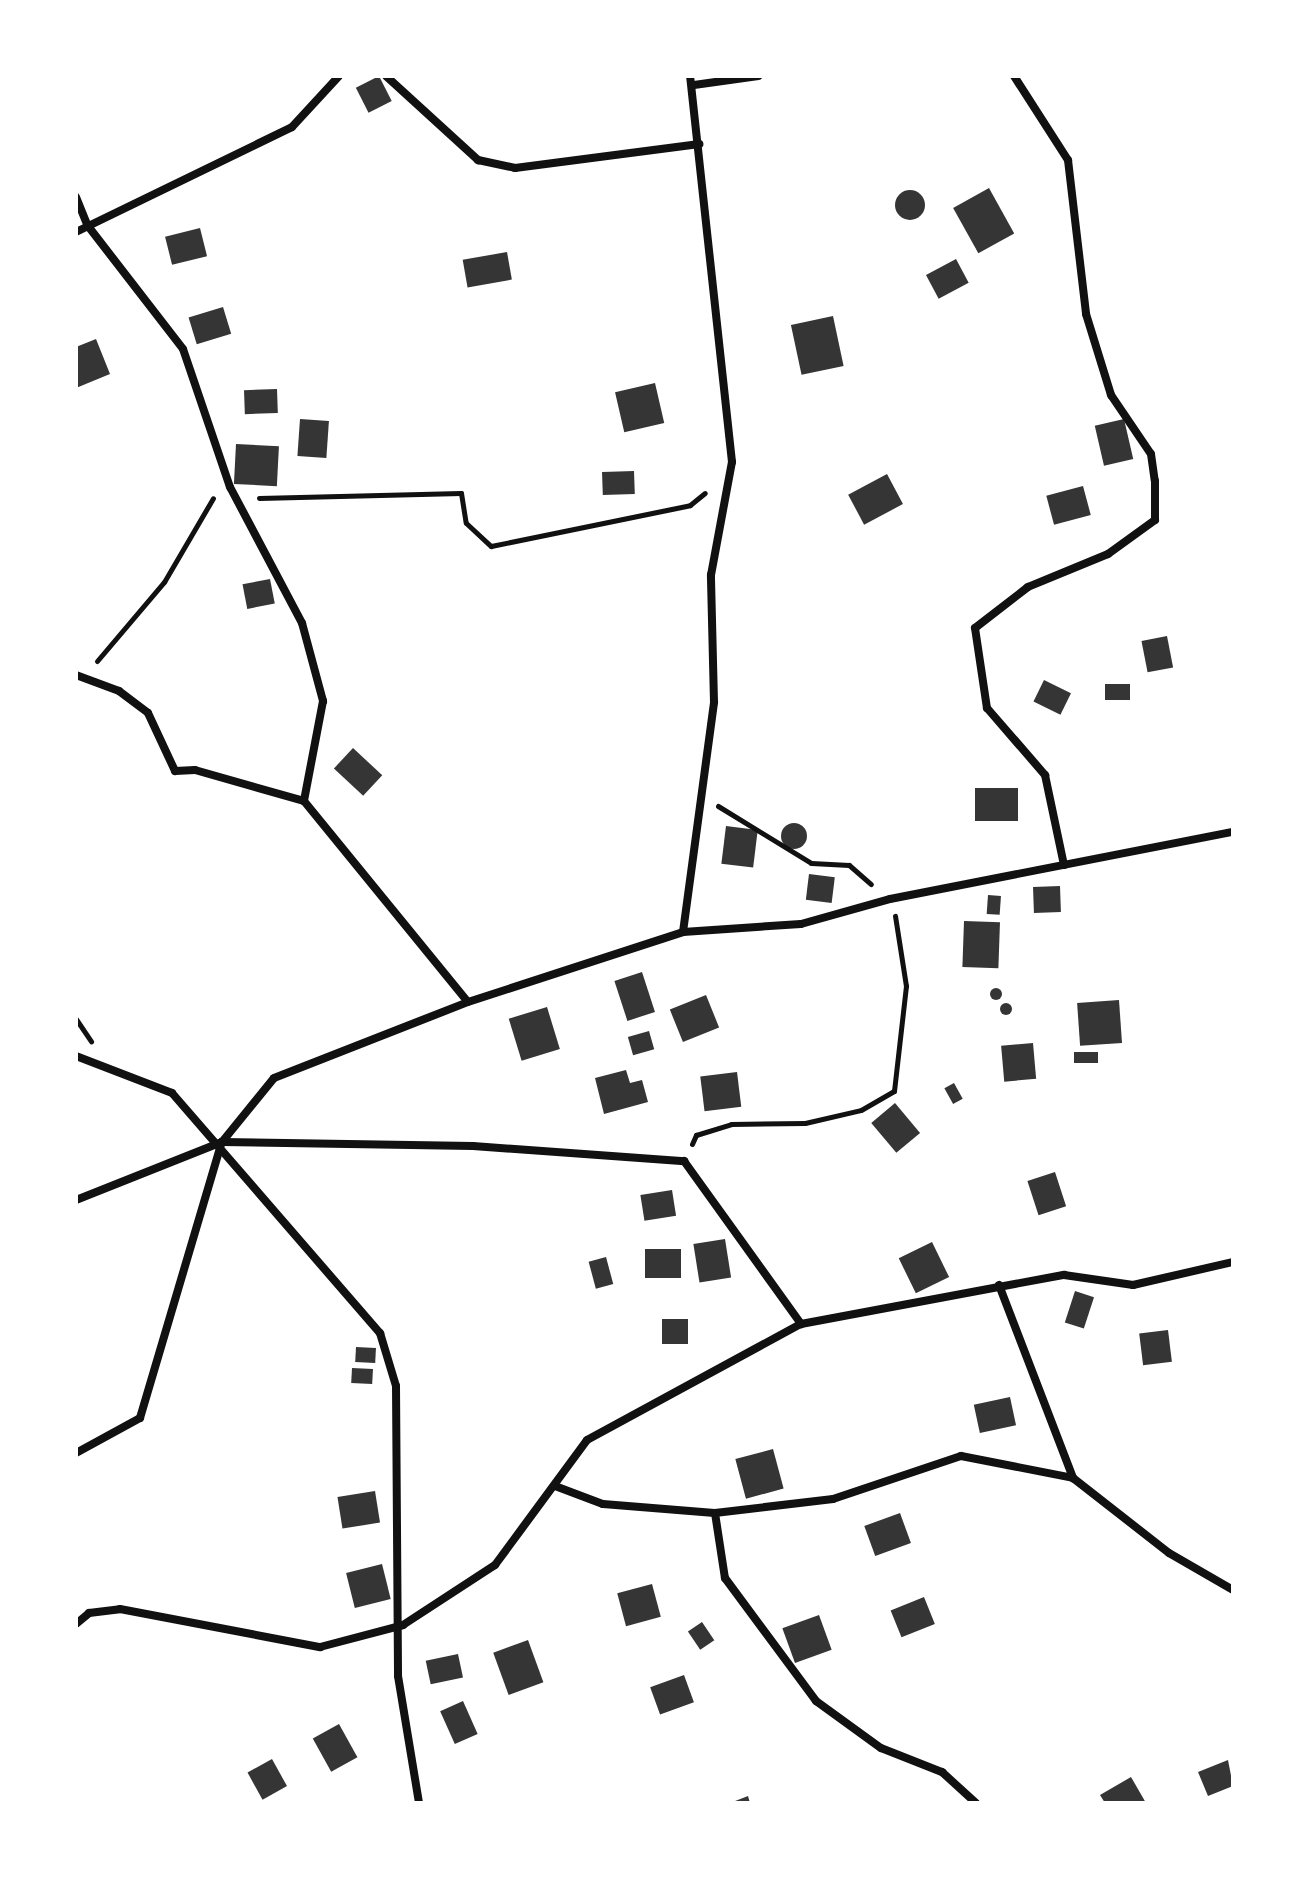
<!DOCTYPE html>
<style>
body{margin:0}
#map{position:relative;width:1309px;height:1879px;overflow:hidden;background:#fff;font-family:"PT Sans Narrow",sans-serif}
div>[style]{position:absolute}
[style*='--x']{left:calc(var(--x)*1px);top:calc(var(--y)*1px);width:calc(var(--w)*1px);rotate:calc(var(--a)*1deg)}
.building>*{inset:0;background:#353535;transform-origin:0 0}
.round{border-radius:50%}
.path>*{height:5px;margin:-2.5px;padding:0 2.5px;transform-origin:2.5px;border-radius:2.5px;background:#111}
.minor>*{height:8px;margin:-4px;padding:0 4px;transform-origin:4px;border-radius:4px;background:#111}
span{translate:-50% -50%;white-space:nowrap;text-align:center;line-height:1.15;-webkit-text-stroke:8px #fff;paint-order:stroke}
.frame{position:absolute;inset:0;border:78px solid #fff;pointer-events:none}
</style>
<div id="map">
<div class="building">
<i style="left:379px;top:76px;width:28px;height:26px;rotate:63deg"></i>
<i style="left:989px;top:188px;width:52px;height:41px;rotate:61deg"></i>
<i class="round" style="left:895px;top:190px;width:30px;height:30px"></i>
<i style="left:200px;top:228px;width:29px;height:36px;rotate:76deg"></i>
<i style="left:507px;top:252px;width:28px;height:45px;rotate:80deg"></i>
<i style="left:956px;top:259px;width:27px;height:34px;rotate:62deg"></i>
<i style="left:223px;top:307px;width:28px;height:36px;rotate:73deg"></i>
<i style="left:833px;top:316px;width:51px;height:43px;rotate:78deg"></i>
<i style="clip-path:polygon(96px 339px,110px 374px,76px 388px,76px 347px)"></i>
<i style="left:655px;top:383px;width:41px;height:41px;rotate:77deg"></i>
<i style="left:277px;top:389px;width:24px;height:33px;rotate:88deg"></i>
<i style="left:300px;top:419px;width:29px;height:37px;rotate:4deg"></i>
<i style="left:1124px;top:419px;width:41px;height:30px;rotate:77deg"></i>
<i style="left:236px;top:444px;width:43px;height:40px;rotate:3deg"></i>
<i style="left:634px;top:471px;width:23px;height:32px;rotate:88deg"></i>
<i style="left:887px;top:474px;width:34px;height:44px;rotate:62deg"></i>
<i style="left:1083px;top:486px;width:30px;height:38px;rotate:75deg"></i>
<i style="left:270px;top:579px;width:25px;height:28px;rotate:79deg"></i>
<i style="left:1167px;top:636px;width:32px;height:26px;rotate:79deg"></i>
<i style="left:1044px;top:680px;width:30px;height:24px;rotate:26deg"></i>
<i style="left:1105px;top:684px;width:25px;height:16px"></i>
<i style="left:353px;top:748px;width:40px;height:28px;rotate:43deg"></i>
<i style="left:1018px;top:788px;width:33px;height:43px;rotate:90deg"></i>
<i class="round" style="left:781px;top:823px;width:26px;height:26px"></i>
<i style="left:726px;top:826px;width:32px;height:38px;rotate:7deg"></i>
<i style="left:809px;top:874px;width:26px;height:26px;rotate:7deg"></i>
<i style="left:1060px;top:886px;width:26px;height:27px;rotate:88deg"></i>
<i style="left:988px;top:895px;width:13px;height:19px;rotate:4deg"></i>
<i style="left:964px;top:921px;width:36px;height:46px;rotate:2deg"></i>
<i style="left:642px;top:972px;width:42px;height:29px;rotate:72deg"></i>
<i class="round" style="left:990px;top:988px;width:12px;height:12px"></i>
<i style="left:706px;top:995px;width:35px;height:39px;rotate:68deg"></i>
<i style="left:1119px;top:1000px;width:43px;height:42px;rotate:86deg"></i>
<i class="round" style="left:1000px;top:1003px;width:12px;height:12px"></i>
<i style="left:547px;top:1007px;width:44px;height:40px;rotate:73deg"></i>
<i style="left:649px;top:1031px;width:19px;height:22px;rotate:74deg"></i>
<i style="left:1033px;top:1043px;width:36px;height:32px;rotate:85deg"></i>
<i style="left:1098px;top:1052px;width:11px;height:24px;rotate:90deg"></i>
<i style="clip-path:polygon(626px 1070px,630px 1083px,642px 1080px,648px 1102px,604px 1114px,595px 1078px)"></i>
<i style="left:737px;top:1072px;width:35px;height:37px;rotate:83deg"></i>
<i style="left:954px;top:1083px;width:18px;height:11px;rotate:61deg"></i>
<i style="left:895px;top:1103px;width:39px;height:31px;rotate:50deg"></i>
<i style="left:1055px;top:1172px;width:36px;height:29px;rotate:72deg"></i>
<i style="left:672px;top:1190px;width:26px;height:32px;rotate:81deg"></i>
<i style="left:725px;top:1239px;width:39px;height:32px;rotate:81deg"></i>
<i style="left:932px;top:1242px;width:39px;height:37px;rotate:64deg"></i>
<i style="left:681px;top:1249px;width:29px;height:36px;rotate:90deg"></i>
<i style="left:606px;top:1257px;width:28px;height:18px;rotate:75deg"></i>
<i style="left:1075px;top:1291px;width:20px;height:33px;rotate:18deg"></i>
<i style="left:662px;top:1319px;width:26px;height:25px"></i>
<i style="left:1168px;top:1330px;width:32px;height:29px;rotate:83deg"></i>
<i style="left:356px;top:1347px;width:20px;height:15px;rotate:3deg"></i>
<i style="left:352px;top:1368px;width:21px;height:15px;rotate:3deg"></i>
<i style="left:1010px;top:1397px;width:29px;height:37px;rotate:78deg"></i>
<i style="left:773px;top:1449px;width:41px;height:39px;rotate:75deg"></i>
<i style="left:375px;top:1491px;width:32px;height:38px;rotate:81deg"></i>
<i style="left:900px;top:1513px;width:32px;height:38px;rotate:70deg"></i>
<i style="left:382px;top:1564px;width:36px;height:37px;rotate:76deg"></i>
<i style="left:652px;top:1584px;width:34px;height:36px;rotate:75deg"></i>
<i style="left:924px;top:1597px;width:29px;height:36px;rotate:68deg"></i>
<i style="left:819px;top:1615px;width:37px;height:39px;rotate:70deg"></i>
<i style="left:702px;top:1622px;width:22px;height:17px;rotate:56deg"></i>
<i style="left:528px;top:1640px;width:45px;height:37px;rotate:70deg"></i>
<i style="left:458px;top:1654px;width:24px;height:33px;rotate:78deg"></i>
<i style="left:684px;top:1675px;width:29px;height:36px;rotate:70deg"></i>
<i style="left:463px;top:1701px;width:36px;height:25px;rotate:66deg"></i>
<i style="left:339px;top:1724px;width:38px;height:30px;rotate:61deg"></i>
<i style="left:272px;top:1759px;width:31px;height:28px;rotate:61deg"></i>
<i style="clip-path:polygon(1228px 1760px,1233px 1786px,1208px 1796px,1198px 1772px)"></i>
<i style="clip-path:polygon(1131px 1777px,1146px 1803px,1105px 1803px,1100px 1795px)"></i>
<i style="clip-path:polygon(748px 1796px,750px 1803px,730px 1803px)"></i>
</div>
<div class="path">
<i style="--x:259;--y:498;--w:202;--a:-1.4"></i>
<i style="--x:461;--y:493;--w:30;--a:81"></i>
<i style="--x:466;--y:523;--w:34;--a:43"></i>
<i style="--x:491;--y:546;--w:203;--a:-11.6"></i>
<i style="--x:690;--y:505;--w:19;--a:-39"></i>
<i style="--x:97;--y:661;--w:104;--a:-49.7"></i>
<i style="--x:164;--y:582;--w:97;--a:-59.7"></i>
<i style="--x:718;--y:806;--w:109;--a:31.5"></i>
<i style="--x:811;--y:863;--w:38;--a:3"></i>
<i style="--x:849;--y:865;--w:29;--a:41"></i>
<i style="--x:76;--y:1019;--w:27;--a:56"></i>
<i style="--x:692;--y:1144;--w:10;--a:-66"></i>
<i style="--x:696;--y:1135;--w:37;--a:-17"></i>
<i style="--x:731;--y:1124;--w:74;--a:-0.8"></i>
<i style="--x:805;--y:1123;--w:57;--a:-13.1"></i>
<i style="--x:861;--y:1110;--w:38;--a:-30"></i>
<i style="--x:894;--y:1091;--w:106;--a:-83.5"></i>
<i style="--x:906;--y:986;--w:71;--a:-98.9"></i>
</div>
<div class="minor">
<i style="--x:386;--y:76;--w:125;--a:42.4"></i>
<i style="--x:478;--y:160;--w:38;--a:12"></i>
<i style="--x:515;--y:168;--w:186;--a:-7.4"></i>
<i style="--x:1014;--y:76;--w:100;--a:57.3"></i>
<i style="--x:1068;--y:160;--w:155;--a:83.3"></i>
<i style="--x:1086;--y:314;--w:85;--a:72.8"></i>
<i style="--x:1111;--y:395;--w:71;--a:55.9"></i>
<i style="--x:1151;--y:454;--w:27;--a:82"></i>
<i style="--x:1155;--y:481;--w:39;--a:90"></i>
<i style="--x:1155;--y:520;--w:58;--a:144.1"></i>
<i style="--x:1108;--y:554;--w:87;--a:157.6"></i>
<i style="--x:1028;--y:587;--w:67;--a:142.3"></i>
<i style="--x:975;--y:628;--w:81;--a:81.5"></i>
<i style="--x:987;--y:708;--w:89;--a:49.1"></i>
<i style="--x:1045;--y:775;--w:92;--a:78.1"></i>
<i style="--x:694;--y:85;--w:65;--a:-8"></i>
<i style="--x:76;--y:197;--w:31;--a:68"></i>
<i style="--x:88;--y:226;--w:155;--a:52.3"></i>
<i style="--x:183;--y:349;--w:146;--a:71.2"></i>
<i style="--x:230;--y:487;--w:154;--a:62.1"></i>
<i style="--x:302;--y:623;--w:81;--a:74.9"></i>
<i style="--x:323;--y:701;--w:102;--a:100.8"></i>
<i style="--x:304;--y:801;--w:259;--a:50.8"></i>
<i style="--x:76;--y:232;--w:240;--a:-25.9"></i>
<i style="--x:292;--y:127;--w:69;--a:-47.3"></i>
<i style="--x:76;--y:675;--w:46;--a:20.4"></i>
<i style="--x:119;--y:691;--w:36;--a:37"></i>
<i style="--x:148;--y:713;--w:64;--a:65"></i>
<i style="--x:175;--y:771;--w:20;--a:-3"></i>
<i style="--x:195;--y:770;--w:113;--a:15.9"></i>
<i style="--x:683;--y:932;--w:232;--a:-82.3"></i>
<i style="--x:714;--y:702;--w:127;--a:-91.4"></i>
<i style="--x:711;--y:575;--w:115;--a:-79.5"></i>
<i style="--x:732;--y:462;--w:388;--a:-96.2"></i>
<i style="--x:76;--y:1056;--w:103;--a:21.1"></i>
<i style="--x:172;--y:1093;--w:318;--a:49.1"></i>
<i style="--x:380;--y:1333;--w:55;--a:73.2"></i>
<i style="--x:396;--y:1386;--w:290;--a:89.6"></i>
<i style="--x:398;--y:1676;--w:129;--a:80.6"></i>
<i style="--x:76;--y:1200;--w:157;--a:-21.7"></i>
<i style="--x:222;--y:1142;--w:251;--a:0.9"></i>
<i style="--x:473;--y:1146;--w:212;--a:4.1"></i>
<i style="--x:684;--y:1161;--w:201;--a:54.3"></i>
<i style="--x:801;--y:1324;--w:268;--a:-10.6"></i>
<i style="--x:1064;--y:1275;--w:70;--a:8.2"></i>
<i style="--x:1133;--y:1285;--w:103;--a:-13"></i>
<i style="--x:999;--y:1285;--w:207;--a:69"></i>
<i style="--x:1073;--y:1478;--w:122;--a:38"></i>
<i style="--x:1169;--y:1553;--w:74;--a:30"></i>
<i style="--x:76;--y:1453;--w:73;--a:-28.7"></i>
<i style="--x:140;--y:1418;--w:288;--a:-73.5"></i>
<i style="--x:222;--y:1142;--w:82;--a:-50.9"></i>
<i style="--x:274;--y:1078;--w:208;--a:-21.4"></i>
<i style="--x:468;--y:1002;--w:226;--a:-18"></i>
<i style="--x:683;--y:932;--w:118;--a:-3.9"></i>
<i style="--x:801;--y:924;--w:92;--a:-15.7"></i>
<i style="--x:890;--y:899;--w:349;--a:-11.1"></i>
<i style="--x:555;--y:1486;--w:51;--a:20.6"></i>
<i style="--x:603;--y:1504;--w:112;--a:4.6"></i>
<i style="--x:715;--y:1513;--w:119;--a:-6.8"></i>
<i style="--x:833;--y:1499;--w:135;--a:-18.6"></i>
<i style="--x:961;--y:1456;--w:114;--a:11.1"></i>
<i style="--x:715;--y:1513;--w:66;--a:81.3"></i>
<i style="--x:725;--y:1578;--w:153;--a:53.5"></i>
<i style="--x:816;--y:1701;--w:80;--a:35.9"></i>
<i style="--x:881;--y:1748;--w:66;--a:21.5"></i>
<i style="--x:942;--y:1772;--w:46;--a:42.4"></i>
<i style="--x:76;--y:1624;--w:17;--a:-40"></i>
<i style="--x:89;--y:1613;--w:31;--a:-7"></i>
<i style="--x:120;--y:1609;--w:204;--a:10.8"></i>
<i style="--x:320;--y:1647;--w:86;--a:-14.8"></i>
<i style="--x:403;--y:1625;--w:110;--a:-33.1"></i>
<i style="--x:495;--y:1565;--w:155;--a:-53.6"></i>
<i style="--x:587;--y:1440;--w:243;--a:-28.5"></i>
</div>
<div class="frame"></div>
</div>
